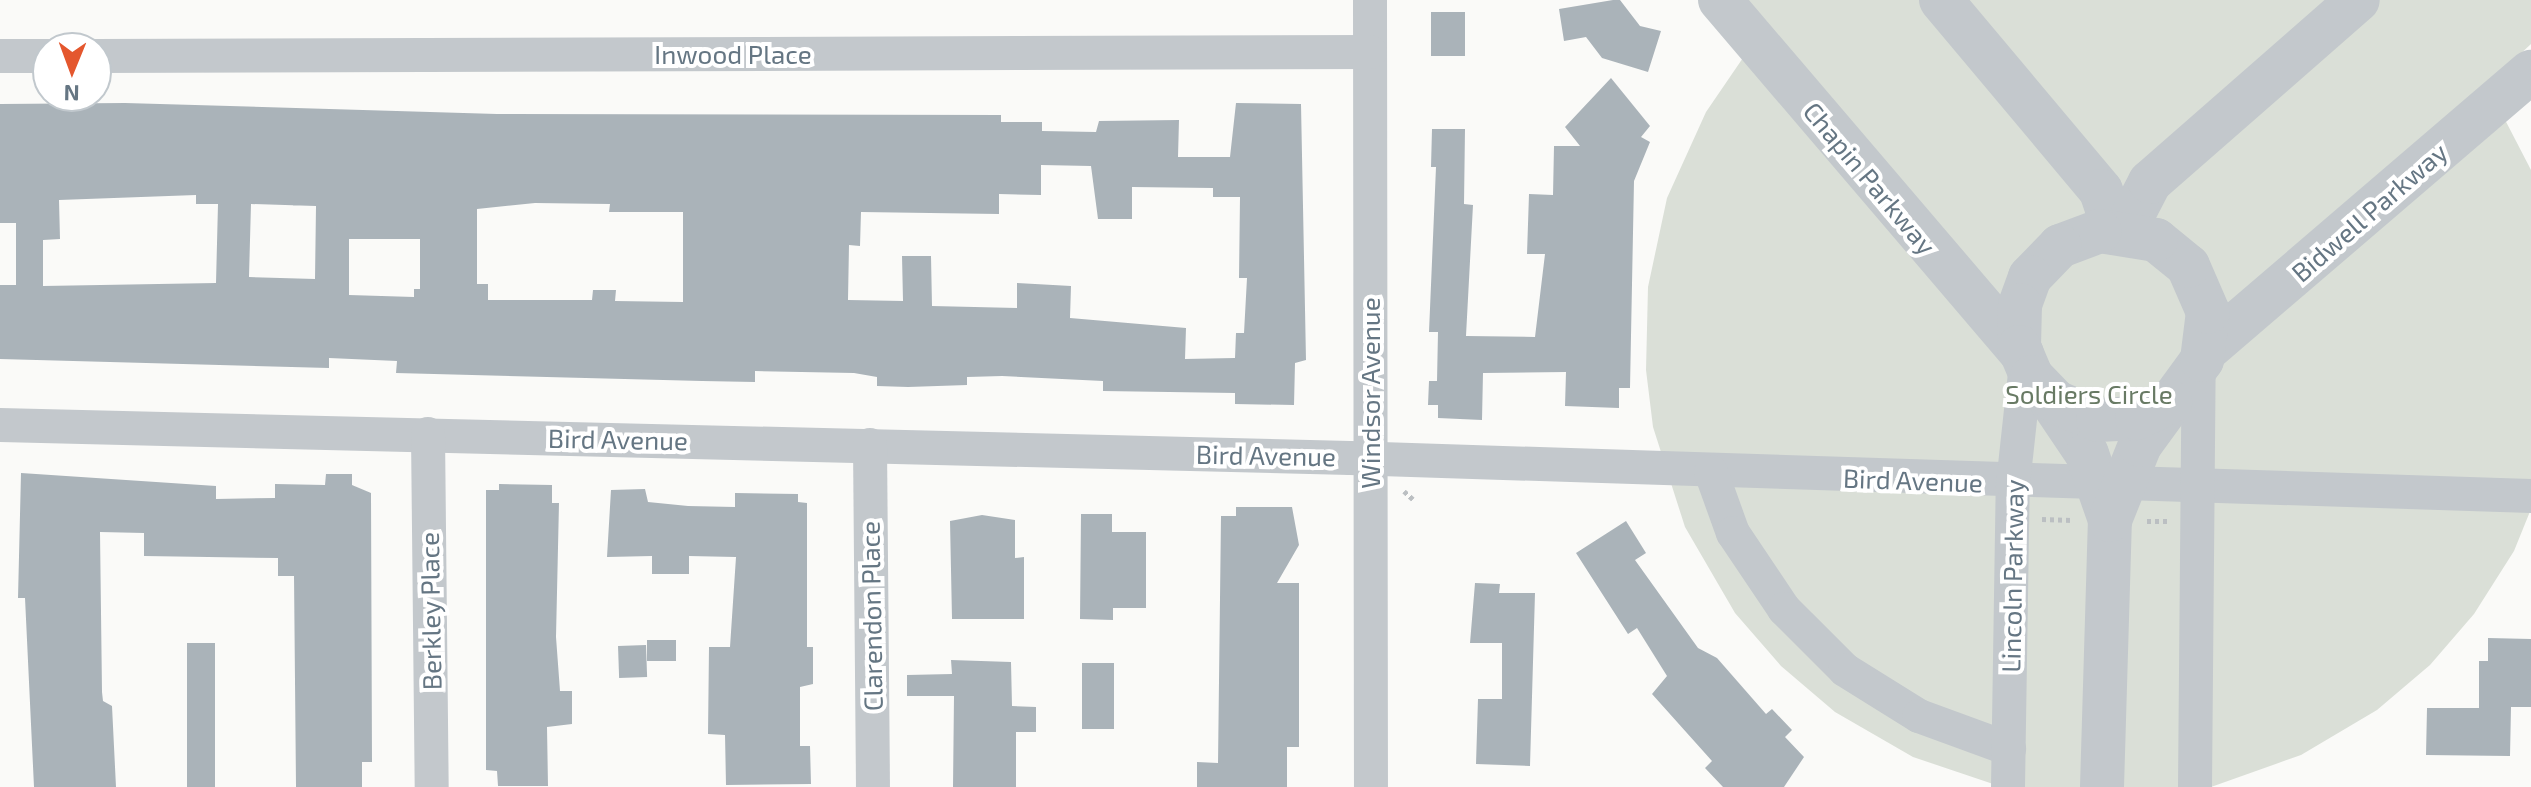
<!DOCTYPE html>
<style>
body{margin:0}
#map{position:relative;width:2531px;height:787px;overflow:hidden;background:#fafaf8;font-family:"Exo 2",sans-serif}
div>[style]{position:absolute}
[style*='--x']{left:calc(var(--x)*1px);top:calc(var(--y)*1px);width:calc(var(--w)*1px);rotate:calc(var(--a)*1deg)}
.green>*{inset:0;background:#dadfd7}
.building>*{inset:0;background:#aab3b9;transform-origin:0 0}
.path>*{height:5px;margin-top:-2.5px;transform-origin:0;background:repeating-linear-gradient(90deg,#bbbfc2 0 4px,transparent 0 8px)}
.minor>*{height:34px;margin:-17px;padding:0 17px;transform-origin:17px;border-radius:17px;background:#c3c8cc}
.tertiary>*{height:44px;margin:-22px;padding:0 22px;transform-origin:22px;border-radius:22px;background:#c3c8cc}
span{translate:-50% -50%;white-space:nowrap;text-align:center;line-height:1.15;-webkit-text-stroke:8px #fff;paint-order:stroke}
.street-label{font-size:26px;color:#657683}
.park-label{font-size:26px;color:#687a64}
.north{position:absolute;left:32px;top:32px;width:80px;height:80px;box-sizing:border-box;background:#fff;border:2px solid #c1c8cd;border-radius:50%;rotate:181deg;font-size:22px;font-weight:700;line-height:32px;text-align:center;color:#657683}
.north::after{content:'';display:block;margin:auto;width:28px;height:36px;background:#e4572e;clip-path:polygon(50% 0,100% 100%,50% 72%,0 100%)}
</style>
<div id="map">
<div class="green">
<i style="clip-path:polygon(1731px 0,2531px 0,2531px 44px,2487px 85px,2531px 170px,2531px 509px,2514px 551px,2474px 614px,2430px 665px,2377px 710px,2301px 755px,2211px 787px,2002px 787px,1913px 757px,1835px 712px,1781px 666px,1735px 613px,1685px 527px,1653px 427px,1646px 370px,1648px 287px,1667px 198px,1706px 112px,1747px 52px)"></i>
</div>
<div class="building">
<i style="clip-path:polygon(1613px 0,1620px 0,1640px 26px,1661px 31px,1648px 72px,1602px 58px,1586px 37px,1564px 41px,1559px 9px)"></i>
<i style="left:1431px;top:12px;width:34px;height:44px"></i>
<i style="clip-path:polygon(1611px 78px,1650px 126px,1641px 137px,1650px 142px,1634px 181px,1630px 388px,1619px 388px,1619px 408px,1565px 406px,1566px 372px,1483px 373px,1482px 420px,1438px 418px,1438px 405px,1428px 405px,1429px 381px,1437px 381px,1438px 332px,1429px 332px,1436px 167px,1431px 167px,1432px 129px,1465px 129px,1464px 204px,1473px 205px,1466px 336px,1535px 337px,1545px 254px,1527px 254px,1529px 194px,1553px 195px,1554px 146px,1580px 146px,1565px 127px)"></i>
<i style="clip-path:polygon(evenodd,125px 103px,497px 114px,1001px 115px,1001px 122px,1042px 122px,1042px 131px,1096px 132px,1099px 121px,1179px 120px,1178px 157px,1230px 157px,1236px 103px,1301px 104px,1306px 360px,1295px 363px,1294px 405px,1235px 404px,1235px 393px,1103px 391px,1103px 381px,1002px 376px,967px 377px,967px 385px,908px 387px,877px 386px,877px 377px,854px 373px,755px 371px,755px 382px,702px 381px,396px 373px,397px 361px,329px 358px,329px 368px,0 359px,0 285px,16px 285px,16px 223px,0 223px,0 104px,125px 103px,1041px 165px,1091px 166px,1098px 219px,1132px 219px,1132px 187px,1213px 188px,1213px 197px,1240px 197px,1239px 278px,1247px 278px,1244px 333px,1236px 333px,1235px 358px,1185px 359px,1186px 328px,1070px 318px,1071px 286px,1017px 283px,1017px 308px,932px 306px,931px 256px,902px 256px,903px 301px,848px 300px,849px 245px,860px 246px,861px 212px,999px 214px,999px 194px,1041px 195px,1041px 165px,125px 103px,196px 195px,196px 204px,218px 204px,216px 283px,43px 286px,43px 240px,60px 239px,59px 200px,196px 195px,125px 103px,535px 203px,610px 204px,609px 212px,683px 212px,683px 302px,615px 301px,616px 290px,593px 290px,592px 300px,488px 300px,488px 284px,477px 284px,477px 209px,535px 203px,125px 103px,251px 204px,316px 206px,315px 279px,249px 277px,251px 204px,125px 103px,349px 239px,420px 239px,420px 289px,414px 289px,414px 297px,349px 295px,349px 239px)"></i>
<i style="clip-path:polygon(21px 473px,216px 486px,216px 499px,275px 498px,275px 484px,325px 485px,326px 474px,352px 474px,352px 485px,371px 493px,372px 762px,362px 762px,362px 787px,296px 787px,294px 576px,278px 576px,278px 558px,144px 556px,144px 533px,100px 532px,102px 692px,103px 701px,112px 706px,116px 787px,34px 787px,25px 598px,18px 598px)"></i>
<i style="clip-path:polygon(499px 484px,552px 485px,552px 503px,559px 503px,556px 637px,560px 691px,572px 691px,572px 724px,547px 727px,548px 786px,498px 786px,497px 771px,486px 770px,486px 490px,499px 490px)"></i>
<i style="clip-path:polygon(645px 489px,648px 502px,688px 506px,735px 507px,735px 493px,798px 494px,798px 502px,807px 503px,807px 647px,813px 647px,813px 684px,800px 687px,800px 746px,810px 746px,811px 784px,726px 785px,725px 735px,708px 734px,709px 647px,730px 647px,736px 557px,689px 556px,689px 574px,652px 574px,652px 556px,607px 557px,611px 490px)"></i>
<i style="clip-path:polygon(1236px 507px,1292px 507px,1299px 545px,1277px 583px,1299px 583px,1299px 747px,1287px 747px,1287px 787px,1197px 787px,1197px 762px,1218px 763px,1221px 516px,1236px 516px)"></i>
<i style="clip-path:polygon(1081px 514px,1112px 514px,1112px 532px,1146px 532px,1146px 608px,1113px 608px,1113px 620px,1080px 619px)"></i>
<i style="clip-path:polygon(982px 515px,1015px 520px,1015px 558px,1024px 557px,1024px 619px,952px 619px,950px 521px)"></i>
<i style="clip-path:polygon(1626px 521px,1646px 553px,1635px 560px,1698px 648px,1717px 658px,1766px 714px,1772px 709px,1792px 730px,1785px 737px,1804px 757px,1784px 787px,1723px 787px,1705px 768px,1712px 761px,1652px 694px,1667px 676px,1637px 628px,1628px 634px,1576px 553px)"></i>
<i style="clip-path:polygon(1475px 583px,1500px 584px,1499px 593px,1535px 593px,1530px 766px,1476px 764px,1478px 699px,1502px 699px,1502px 643px,1470px 643px)"></i>
<i style="clip-path:polygon(2488px 638px,2531px 639px,2531px 707px,2511px 707px,2510px 756px,2426px 755px,2427px 708px,2479px 708px,2479px 661px,2488px 661px)"></i>
<i style="left:647px;top:640px;width:29px;height:21px"></i>
<i style="left:187px;top:643px;width:28px;height:144px"></i>
<i style="left:646px;top:645px;width:32px;height:28px;rotate:88deg"></i>
<i style="clip-path:polygon(951px 660px,1011px 662px,1012px 706px,1036px 707px,1036px 732px,1016px 732px,1016px 787px,953px 787px,954px 696px,907px 696px,907px 675px,952px 674px)"></i>
<i style="left:1082px;top:663px;width:32px;height:66px"></i>
</div>
<div class="path">
<i style="--x:1404;--y:491;--w:12;--a:42"></i>
<i style="--x:2042;--y:519;--w:30;--a:2"></i>
<i style="--x:2147;--y:521;--w:22;--a:0"></i>
</div>
<div class="minor">
<i style="--x:1370;--y:0;--w:787;--a:89.93"></i>
<i style="--x:0;--y:56;--w:48;--a:0"></i>
<i style="--x:96;--y:56;--w:1274;--a:-0.18"></i>
<i style="--x:0;--y:425;--w:1350;--a:1.4"></i>
<i style="--x:1350;--y:458;--w:1182;--a:1.84"></i>
<i style="--x:428;--y:434;--w:353;--a:89.4"></i>
<i style="--x:870;--y:445;--w:342;--a:89.5"></i>
<i style="--x:1711;--y:472;--w:65;--a:70.2"></i>
<i style="--x:1733;--y:533;--w:92;--a:56.1"></i>
<i style="--x:1784;--y:609;--w:86;--a:45"></i>
<i style="--x:1845;--y:670;--w:87;--a:31.9"></i>
<i style="--x:1919;--y:716;--w:96;--a:20.1"></i>
<i style="--x:2008;--y:787;--w:303;--a:-89.1"></i>
<i style="--x:2013;--y:484;--w:120;--a:-83.8"></i>
<i style="--x:2195;--y:787;--w:420;--a:-89.5"></i>
</div>
<div class="tertiary">
<i style="--x:1720;--y:0;--w:465;--a:49.5"></i>
<i style="--x:1941;--y:0;--w:249;--a:50"></i>
<i style="--x:2101;--y:191;--w:41;--a:71.6"></i>
<i style="--x:2125;--y:230;--w:54;--a:-62.5"></i>
<i style="--x:2150;--y:182;--w:276;--a:-41.2"></i>
<i style="--x:2205;--y:351;--w:429;--a:-40.6"></i>
<i style="--x:2050;--y:399;--w:66;--a:56.1"></i>
<i style="--x:2087;--y:454;--w:70;--a:70.8"></i>
<i style="--x:2102;--y:787;--w:267;--a:-88.3"></i>
<i style="--x:2110;--y:520;--w:81;--a:-68.2"></i>
<i style="--x:2140;--y:445;--w:105;--a:-53.9"></i>
<i style="--x:2202;--y:360;--w:48;--a:-82.9"></i>
<i style="--x:2208;--y:312;--w:50;--a:-113.5"></i>
<i style="--x:2188;--y:266;--w:41;--a:-140.9"></i>
<i style="--x:2156;--y:240;--w:57;--a:-170.9"></i>
<i style="--x:2100;--y:231;--w:43;--a:159.4"></i>
<i style="--x:2060;--y:246;--w:43;--a:134.1"></i>
<i style="--x:2030;--y:277;--w:30;--a:110"></i>
<i style="--x:2020;--y:305;--w:42;--a:91.4"></i>
<i style="--x:2019;--y:347;--w:33;--a:67"></i>
<i style="--x:2032;--y:377;--w:35;--a:46"></i>
<i style="--x:2056;--y:402;--w:46;--a:23.2"></i>
<i style="--x:2098;--y:420;--w:39;--a:-3"></i>
<i style="--x:2137;--y:418;--w:37;--a:-26"></i>
</div>
<div class="street-label">
<span style="left:733px;top:54px">Inwood Place</span>
<span style="left:1870px;top:178px;rotate:50deg">Chapin Parkway</span>
<span style="left:2369px;top:212px;rotate:-41deg">Bidwell Parkway</span>
<span style="left:1370px;top:393px;rotate:-90deg">Windsor Avenue</span>
<span style="left:618px;top:439px;rotate:1deg">Bird Avenue</span>
<span style="left:1266px;top:455px;rotate:1deg">Bird Avenue</span>
<span style="left:1913px;top:480px;rotate:2deg">Bird Avenue</span>
<span style="left:2012px;top:576px;rotate:-89deg">Lincoln Parkway</span>
<span style="left:430px;top:611px;rotate:-91deg">Berkley Place</span>
<span style="left:871px;top:616px;rotate:-91deg">Clarendon Place</span>
</div>
<div class="park-label">
<span style="left:2089px;top:394px">Soldiers Circle</span>
</div>
<div class="north">N</div>
</div>
